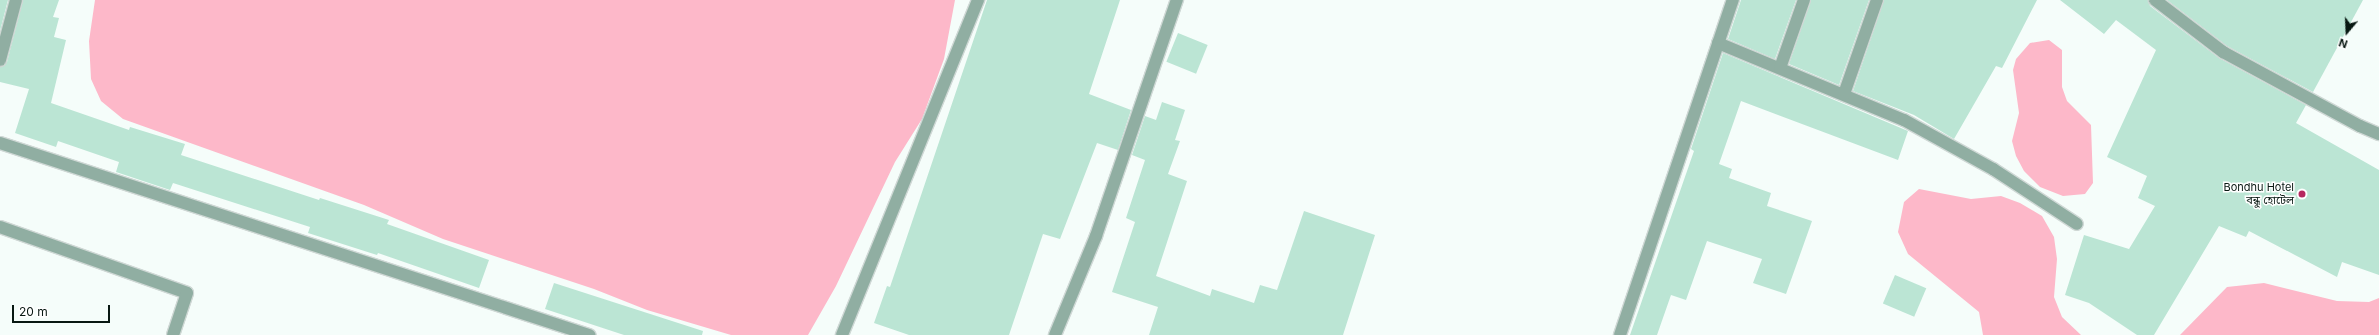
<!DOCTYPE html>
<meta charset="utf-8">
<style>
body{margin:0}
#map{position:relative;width:2379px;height:335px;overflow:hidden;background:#f5fdfa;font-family:Inter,"Noto Sans Bengali",sans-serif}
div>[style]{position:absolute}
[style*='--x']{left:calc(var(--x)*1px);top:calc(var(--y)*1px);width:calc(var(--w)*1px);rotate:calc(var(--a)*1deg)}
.water>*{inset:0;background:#fdb8c9}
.building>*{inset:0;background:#bbe5d4;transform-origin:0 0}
.roads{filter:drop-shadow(1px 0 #cfd8d5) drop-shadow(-1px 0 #cfd8d5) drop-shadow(0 1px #cfd8d5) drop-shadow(0 -1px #cfd8d5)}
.minor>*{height:12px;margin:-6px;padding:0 6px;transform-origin:6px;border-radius:6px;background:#90aea2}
.dots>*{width:11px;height:11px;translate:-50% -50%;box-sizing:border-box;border:2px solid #fff;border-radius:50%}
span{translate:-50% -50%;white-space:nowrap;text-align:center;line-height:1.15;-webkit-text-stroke:3px #fff;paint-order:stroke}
.poi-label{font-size:11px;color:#081812}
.right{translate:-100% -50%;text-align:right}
.north{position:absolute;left:2327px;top:12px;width:40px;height:40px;-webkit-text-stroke:3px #fff;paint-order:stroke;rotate:199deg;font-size:11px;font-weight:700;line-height:16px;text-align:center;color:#081812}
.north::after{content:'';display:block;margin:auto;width:14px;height:18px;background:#081812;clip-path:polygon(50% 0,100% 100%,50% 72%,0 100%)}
.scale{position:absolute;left:12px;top:305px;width:98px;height:18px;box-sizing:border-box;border:2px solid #081812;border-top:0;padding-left:5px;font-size:12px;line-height:14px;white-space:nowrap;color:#081812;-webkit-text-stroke:3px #fff;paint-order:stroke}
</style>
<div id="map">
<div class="water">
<i style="clip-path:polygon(95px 0,955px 0,944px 59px,922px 119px,895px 162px,836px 286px,808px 335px,731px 335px,647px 310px,594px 289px,443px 239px,364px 205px,123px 119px,101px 101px,91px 79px,89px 41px)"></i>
<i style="clip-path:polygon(2049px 40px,2062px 50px,2062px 87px,2067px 101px,2091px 125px,2093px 183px,2085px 194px,2063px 196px,2040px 187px,2024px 171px,2016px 156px,2012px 141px,2019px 113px,2013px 70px,2016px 59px,2030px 43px)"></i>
<i style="clip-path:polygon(1919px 189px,1971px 199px,2001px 196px,2020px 203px,2042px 216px,2054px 237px,2057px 259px,2054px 297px,2062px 317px,2081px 335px,1983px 335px,1979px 312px,1908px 254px,1898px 232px,1904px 202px)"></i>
<i style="clip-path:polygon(2264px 283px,2337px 301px,2369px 302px,2379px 298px,2379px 335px,2180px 335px,2227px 287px)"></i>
</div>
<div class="building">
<i style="clip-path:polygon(0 0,8px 0,0 31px)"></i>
<i style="clip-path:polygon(23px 0,59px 0,53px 17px,59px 18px,54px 37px,66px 40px,51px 103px,129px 130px,130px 127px,185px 144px,181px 155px,319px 200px,320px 198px,389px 220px,387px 224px,489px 260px,479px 288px,378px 253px,377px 255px,308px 233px,310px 227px,173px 183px,170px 190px,116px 172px,119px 162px,58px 141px,56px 147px,15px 133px,29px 89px,0 82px,0 67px,7px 62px)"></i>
<i style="clip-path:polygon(987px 0,1120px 0,1089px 94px,1131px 110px,1118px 150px,1097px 143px,1060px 239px,1043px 234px,1009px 335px,909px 335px,874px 323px,887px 286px,890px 287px)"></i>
<i style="clip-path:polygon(1741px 0,1796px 0,1775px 59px,1728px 39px)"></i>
<i style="clip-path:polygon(1811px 0,1869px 0,1839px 85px,1789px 64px)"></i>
<i style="clip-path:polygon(1884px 0,2037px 0,2002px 68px,1996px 66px,1954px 139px,1914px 115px,1853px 91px)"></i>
<i style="clip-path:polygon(2060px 0,2148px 0,2150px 6px,2219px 58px,2306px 105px,2296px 123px,2379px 170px,2379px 275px,2342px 262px,2337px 277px,2249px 231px,2246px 237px,2219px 226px,2154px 335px,2137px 335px,2089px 303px,2065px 295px,2084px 235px,2129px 249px,2155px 206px,2138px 198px,2147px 176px,2107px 157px,2156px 50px,2116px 20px,2104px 34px)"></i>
<i style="clip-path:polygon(2167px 0,2363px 0,2313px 92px,2227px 46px)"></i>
<i style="left:1178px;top:33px;width:32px;height:31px;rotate:22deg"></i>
<i style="clip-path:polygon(1723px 53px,1908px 131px,1898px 160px,1741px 101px,1719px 164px,1732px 169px,1729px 178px,1771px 193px,1767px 206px,1812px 221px,1786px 294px,1753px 283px,1762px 259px,1707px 241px,1686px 300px,1671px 295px,1657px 335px,1630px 335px,1694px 151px,1691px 149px)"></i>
<i style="clip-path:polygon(1162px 102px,1185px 110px,1175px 140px,1180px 141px,1168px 174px,1187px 181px,1156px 276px,1210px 296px,1212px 289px,1254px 303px,1260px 285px,1277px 290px,1304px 211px,1375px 235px,1343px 335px,1149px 335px,1158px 307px,1112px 292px,1135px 222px,1126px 218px,1145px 160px,1132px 155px,1145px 116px,1156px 120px)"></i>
<i style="left:1895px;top:275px;width:34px;height:31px;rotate:23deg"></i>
<i style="clip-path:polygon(554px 283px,703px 331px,702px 335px,624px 335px,545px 309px)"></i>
</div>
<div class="roads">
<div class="minor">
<i style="--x:2155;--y:0;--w:86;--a:37.4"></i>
<i style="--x:2223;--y:52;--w:156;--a:28.4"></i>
<i style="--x:2360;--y:126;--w:21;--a:23"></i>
<i style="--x:1718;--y:43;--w:201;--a:22.5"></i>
<i style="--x:1904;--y:120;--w:102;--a:28.8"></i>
<i style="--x:1993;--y:169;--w:100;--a:33.2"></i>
<i style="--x:0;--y:60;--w:62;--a:-75.1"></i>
<i style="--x:1780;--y:68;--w:72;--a:-70.6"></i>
<i style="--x:1844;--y:94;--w:100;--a:-70.7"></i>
<i style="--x:0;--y:143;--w:620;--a:18.05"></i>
<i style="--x:0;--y:227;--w:198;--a:19.4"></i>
<i style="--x:187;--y:293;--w:44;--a:108.4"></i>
<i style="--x:842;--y:335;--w:362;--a:-67.9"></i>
<i style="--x:1055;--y:335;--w:107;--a:-67.5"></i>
<i style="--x:1096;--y:236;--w:250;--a:-71.1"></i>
<i style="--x:1620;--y:335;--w:354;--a:-71.4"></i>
</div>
</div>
<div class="dots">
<i style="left:2302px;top:194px;background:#b62960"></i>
</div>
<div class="poi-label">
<span class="right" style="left:2294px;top:194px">Bondhu Hotel<br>বন্ধু হোটেল</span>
</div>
<div class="north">N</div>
<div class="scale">20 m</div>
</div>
